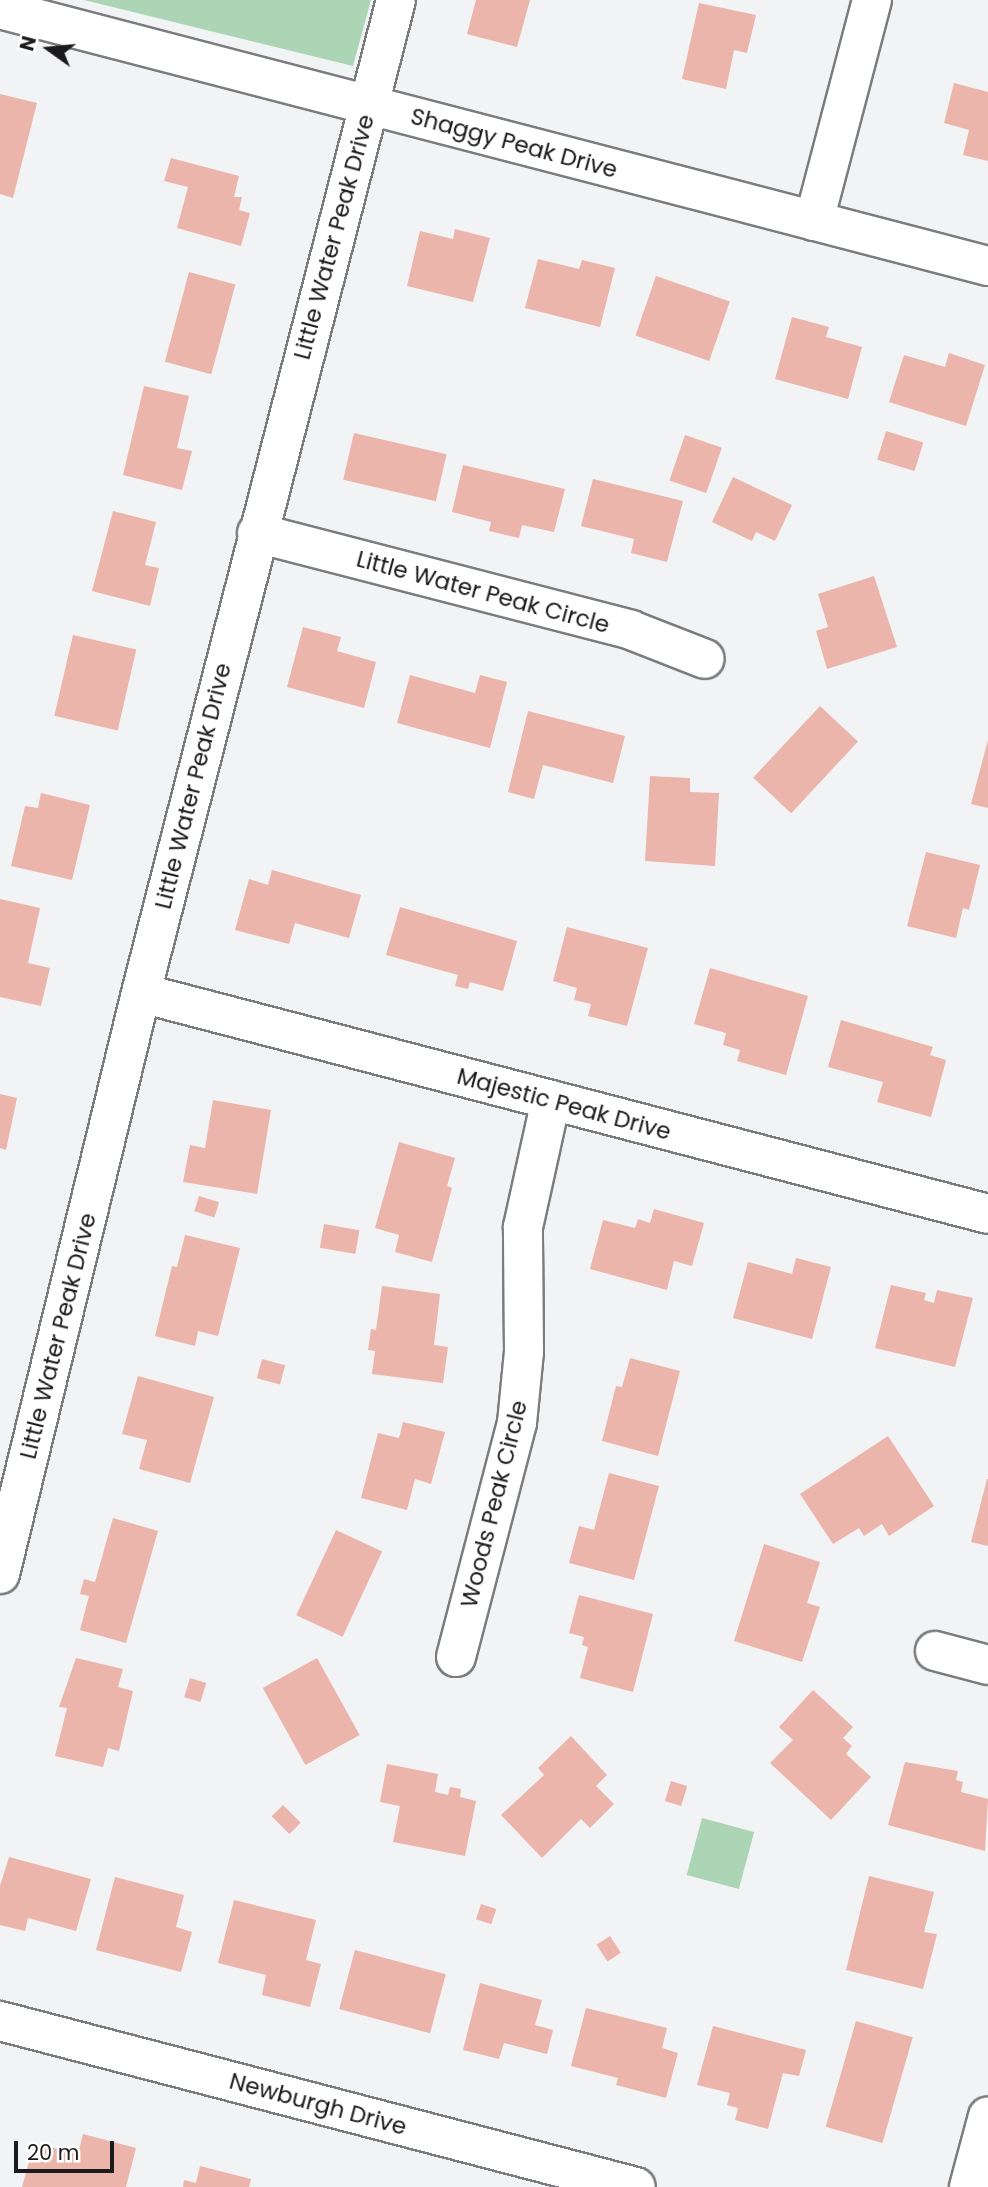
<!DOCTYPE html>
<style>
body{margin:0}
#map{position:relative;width:988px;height:2187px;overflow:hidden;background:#f2f3f5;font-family:Poppins,sans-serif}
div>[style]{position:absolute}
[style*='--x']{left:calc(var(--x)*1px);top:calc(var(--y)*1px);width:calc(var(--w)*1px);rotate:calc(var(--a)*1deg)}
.green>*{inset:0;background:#abd5b4;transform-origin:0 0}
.building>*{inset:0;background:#ecb5ac;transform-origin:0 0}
.roads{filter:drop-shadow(2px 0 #7b7c7d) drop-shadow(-2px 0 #7b7c7d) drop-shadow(0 2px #7b7c7d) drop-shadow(0 -2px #7b7c7d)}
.minor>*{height:38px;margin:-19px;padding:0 19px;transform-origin:19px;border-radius:19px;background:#fff}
span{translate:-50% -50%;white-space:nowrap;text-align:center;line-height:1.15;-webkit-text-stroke:5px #fff;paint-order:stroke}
.street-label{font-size:23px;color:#1b1b1c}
.north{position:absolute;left:14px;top:14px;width:70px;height:70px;-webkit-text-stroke:5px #fff;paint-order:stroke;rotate:285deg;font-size:19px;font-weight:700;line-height:28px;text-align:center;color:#1b1b1c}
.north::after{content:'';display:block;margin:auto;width:24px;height:32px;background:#1b1b1c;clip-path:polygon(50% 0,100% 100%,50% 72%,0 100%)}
.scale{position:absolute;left:14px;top:2141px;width:100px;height:32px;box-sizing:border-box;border:4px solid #1b1b1c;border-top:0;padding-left:9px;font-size:21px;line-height:24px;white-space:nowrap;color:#1b1b1c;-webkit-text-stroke:5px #fff;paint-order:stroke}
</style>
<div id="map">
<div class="green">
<i style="clip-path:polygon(84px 0,371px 0,353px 66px)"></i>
<i style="left:702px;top:1818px;width:54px;height:59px;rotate:15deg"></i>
</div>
<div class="building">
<i style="clip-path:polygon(476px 0,530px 0,517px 47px,467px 34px)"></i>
<i style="clip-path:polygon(699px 3px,756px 15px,747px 53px,734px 50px,726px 89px,682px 79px)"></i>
<i style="clip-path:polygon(954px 83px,988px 92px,988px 161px,963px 155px,969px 130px,944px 123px)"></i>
<i style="clip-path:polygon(0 94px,37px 103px,13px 198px,0 194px)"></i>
<i style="clip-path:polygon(171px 158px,239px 176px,234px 197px,242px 197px,239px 210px,250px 213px,241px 246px,177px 228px,188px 187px,164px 181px)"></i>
<i style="clip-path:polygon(455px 229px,490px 238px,473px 302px,407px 286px,420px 231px,453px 239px)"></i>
<i style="clip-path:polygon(538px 259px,579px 269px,582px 260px,615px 268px,600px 327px,525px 308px)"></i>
<i style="left:189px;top:272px;width:48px;height:93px;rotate:15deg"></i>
<i style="left:656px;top:276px;width:78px;height:63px;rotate:19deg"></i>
<i style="clip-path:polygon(792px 317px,829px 327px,826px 337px,862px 347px,848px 399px,775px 379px)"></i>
<i style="clip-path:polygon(949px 353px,985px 365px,966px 426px,889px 402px,904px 355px,945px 367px)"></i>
<i style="clip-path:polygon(144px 386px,189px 396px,177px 448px,192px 451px,182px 490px,123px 475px)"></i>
<i style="left:886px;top:431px;width:39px;height:30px;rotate:17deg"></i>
<i style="left:354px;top:433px;width:95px;height:48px;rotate:13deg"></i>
<i style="left:685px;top:435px;width:39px;height:48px;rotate:19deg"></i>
<i style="clip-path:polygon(463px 465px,565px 489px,554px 532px,522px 525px,519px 538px,489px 531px,491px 522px,452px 512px)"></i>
<i style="clip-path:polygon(733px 477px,792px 505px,775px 541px,756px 532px,752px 541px,712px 522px)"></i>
<i style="clip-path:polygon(593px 479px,683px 501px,667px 562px,631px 553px,634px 539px,581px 526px)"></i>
<i style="clip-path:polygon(113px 511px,156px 522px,145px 565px,159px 568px,150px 606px,92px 591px)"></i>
<i style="clip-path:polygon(874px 576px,897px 647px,827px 669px,816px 631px,828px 627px,818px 594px)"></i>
<i style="clip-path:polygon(303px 627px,341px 637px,337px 651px,376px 662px,364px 708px,287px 687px)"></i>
<i style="left:73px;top:635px;width:65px;height:83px;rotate:13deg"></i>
<i style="clip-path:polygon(410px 675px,475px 693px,480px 675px,507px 682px,490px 748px,397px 723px)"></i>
<i style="left:820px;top:706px;width:52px;height:98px;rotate:43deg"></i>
<i style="clip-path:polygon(528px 711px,625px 736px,613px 783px,543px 765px,534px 799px,508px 792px)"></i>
<i style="clip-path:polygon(988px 740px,988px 808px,971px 804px)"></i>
<i style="clip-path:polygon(650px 776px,690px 778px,690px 792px,719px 793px,715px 866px,645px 861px)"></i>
<i style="clip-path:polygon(41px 793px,90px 805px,72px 880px,11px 866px,25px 806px,38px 808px)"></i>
<i style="clip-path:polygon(926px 852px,980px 865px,969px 910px,963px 908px,956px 938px,907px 926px)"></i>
<i style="clip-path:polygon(272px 870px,361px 895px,349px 938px,295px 923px,289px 944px,235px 930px,249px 879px,268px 885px)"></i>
<i style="clip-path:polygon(0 899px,40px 908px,28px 963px,50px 968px,41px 1006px,0 997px)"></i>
<i style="clip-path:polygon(400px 907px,517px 941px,503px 991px,470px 982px,468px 989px,455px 986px,458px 975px,386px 955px)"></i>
<i style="clip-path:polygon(567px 927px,648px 948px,627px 1026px,588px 1016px,591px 1004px,574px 1000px,577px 988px,553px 981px)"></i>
<i style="clip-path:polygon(710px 968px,808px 996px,786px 1075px,737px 1061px,740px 1050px,723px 1045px,726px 1033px,694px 1024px)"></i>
<i style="clip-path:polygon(841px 1020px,933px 1047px,930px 1055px,946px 1060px,931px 1117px,877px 1102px,883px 1082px,828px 1067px)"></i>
<i style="clip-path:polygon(0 1094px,17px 1098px,6px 1150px,0 1148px)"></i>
<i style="clip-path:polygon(213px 1100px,271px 1110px,257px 1194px,183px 1182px,190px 1145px,205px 1148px)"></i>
<i style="clip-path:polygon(399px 1142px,455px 1158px,447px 1186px,452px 1188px,432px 1262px,395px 1252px,399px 1235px,375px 1228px)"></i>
<i style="left:199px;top:1196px;width:21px;height:16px;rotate:17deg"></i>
<i style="clip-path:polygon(654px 1209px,704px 1223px,692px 1266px,674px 1261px,667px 1290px,590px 1269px,603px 1220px,635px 1228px,638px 1219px,650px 1223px)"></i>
<i style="left:324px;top:1224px;width:36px;height:24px;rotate:10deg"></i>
<i style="clip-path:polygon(185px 1235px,240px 1248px,218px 1336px,198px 1331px,195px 1346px,155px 1336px,172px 1266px,177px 1267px)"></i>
<i style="clip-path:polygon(796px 1258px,831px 1267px,812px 1339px,733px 1318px,748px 1262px,792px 1274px)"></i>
<i style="clip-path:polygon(891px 1285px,926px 1293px,924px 1300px,934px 1303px,937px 1290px,973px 1298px,955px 1367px,875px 1348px)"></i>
<i style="clip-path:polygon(382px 1286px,440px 1294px,434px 1345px,448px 1347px,443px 1383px,372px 1374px,375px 1351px,368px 1350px,371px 1329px,376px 1330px)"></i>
<i style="clip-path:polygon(630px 1358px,680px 1371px,658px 1456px,602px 1441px,616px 1386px,622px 1387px)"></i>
<i style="left:262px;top:1359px;width:24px;height:20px;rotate:15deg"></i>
<i style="clip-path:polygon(138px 1376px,214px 1397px,190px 1483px,139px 1469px,147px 1440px,122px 1434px)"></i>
<i style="clip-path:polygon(403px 1422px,445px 1432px,431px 1484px,415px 1479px,407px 1510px,361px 1498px,378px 1433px,399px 1438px)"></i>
<i style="clip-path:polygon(888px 1436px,934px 1506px,889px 1536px,882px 1524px,864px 1536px,859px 1528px,833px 1544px,800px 1494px)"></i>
<i style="clip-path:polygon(609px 1473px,659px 1486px,634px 1580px,569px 1563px,579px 1526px,594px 1530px)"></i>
<i style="clip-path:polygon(987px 1479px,988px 1479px,988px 1546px,971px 1542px)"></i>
<i style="clip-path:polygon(113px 1518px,158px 1531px,126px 1643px,80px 1630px,89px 1596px,80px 1594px,84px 1579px,95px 1582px)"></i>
<i style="left:336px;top:1530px;width:51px;height:94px;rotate:25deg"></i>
<i style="clip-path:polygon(764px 1544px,820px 1562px,807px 1603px,820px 1607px,802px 1662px,734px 1641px)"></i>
<i style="clip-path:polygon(579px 1595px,653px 1614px,633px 1692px,580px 1678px,588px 1647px,582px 1645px,584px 1637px,569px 1633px)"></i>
<i style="clip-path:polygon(76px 1658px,123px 1669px,118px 1687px,133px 1691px,119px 1751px,108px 1748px,103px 1767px,55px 1756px,67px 1708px,59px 1707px)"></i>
<i style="left:317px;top:1658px;width:88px;height:62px;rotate:61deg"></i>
<i style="left:190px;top:1678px;width:17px;height:20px;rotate:17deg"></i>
<i style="clip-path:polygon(813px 1690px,853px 1727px,843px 1738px,852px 1746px,846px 1754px,871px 1777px,831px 1820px,770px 1763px,793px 1740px,779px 1727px)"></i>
<i style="clip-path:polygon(571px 1736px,607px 1775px,596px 1786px,614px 1804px,590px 1828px,581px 1819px,542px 1858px,501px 1815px,544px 1775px,538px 1768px)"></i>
<i style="clip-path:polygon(905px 1762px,958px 1771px,956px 1780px,963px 1782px,961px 1792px,988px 1799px,985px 1851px,888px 1825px)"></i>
<i style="clip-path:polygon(387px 1764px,438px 1774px,435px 1792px,448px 1795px,450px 1787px,461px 1789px,460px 1797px,476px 1801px,465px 1856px,393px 1842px,400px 1806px,380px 1802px)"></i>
<i style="left:671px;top:1781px;width:17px;height:21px;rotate:17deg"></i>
<i style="left:283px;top:1805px;width:25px;height:16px;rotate:45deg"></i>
<i style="clip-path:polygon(9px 1857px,91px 1879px,76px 1931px,28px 1918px,25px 1931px,0 1925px,0 1886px)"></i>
<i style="clip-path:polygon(869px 1876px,934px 1892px,924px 1932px,937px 1934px,923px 1989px,846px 1970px)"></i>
<i style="clip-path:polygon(115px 1877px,184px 1895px,176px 1927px,192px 1932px,181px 1972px,96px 1950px)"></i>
<i style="clip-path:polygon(234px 1900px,316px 1920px,306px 1960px,321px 1964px,310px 2007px,262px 1995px,266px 1975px,218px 1963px)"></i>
<i style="left:481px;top:1904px;width:16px;height:16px;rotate:18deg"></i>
<i style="left:610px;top:1936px;width:20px;height:16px;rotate:57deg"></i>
<i style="left:355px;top:1950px;width:94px;height:61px;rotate:15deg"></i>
<i style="clip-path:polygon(480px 1983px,542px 2000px,535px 2025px,553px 2030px,547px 2054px,504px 2043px,499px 2059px,463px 2050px)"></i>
<i style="clip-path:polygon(586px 2008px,667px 2028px,662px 2048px,678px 2053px,666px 2098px,616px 2085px,618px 2078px,571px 2066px)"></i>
<i style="left:856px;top:2021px;width:59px;height:110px;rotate:16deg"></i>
<i style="clip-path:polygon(713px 2026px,806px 2050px,799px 2076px,783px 2073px,768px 2129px,735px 2120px,738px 2108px,727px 2105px,730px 2093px,697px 2085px)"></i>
<i style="clip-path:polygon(83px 2134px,136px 2148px,126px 2187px,22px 2187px,34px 2143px,78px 2154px)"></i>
<i style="clip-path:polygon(200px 2166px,251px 2179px,249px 2187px,183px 2187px,184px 2180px,196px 2183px)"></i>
</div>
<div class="roads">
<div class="minor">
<i style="--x:0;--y:9;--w:1021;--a:14.58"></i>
<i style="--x:814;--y:221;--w:228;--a:-75.3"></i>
<i style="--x:257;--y:533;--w:386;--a:14.5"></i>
<i style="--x:631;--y:630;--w:79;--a:21.4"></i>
<i style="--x:141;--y:993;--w:875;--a:14.62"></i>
<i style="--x:0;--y:1574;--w:598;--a:-76.36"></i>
<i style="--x:141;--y:993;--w:1025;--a:-75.6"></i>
<i style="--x:935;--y:1651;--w:55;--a:14.8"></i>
<i style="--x:456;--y:1657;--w:242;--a:-75.4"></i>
<i style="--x:517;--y:1423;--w:71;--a:-84.4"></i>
<i style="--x:524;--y:1352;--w:125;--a:-90.5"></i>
<i style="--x:523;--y:1227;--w:130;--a:-77.6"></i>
<i style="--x:0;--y:2021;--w:657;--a:14.63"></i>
<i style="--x:969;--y:2187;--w:73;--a:-75"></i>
</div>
</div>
<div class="street-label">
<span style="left:514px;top:143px;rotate:15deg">Shaggy Peak Drive</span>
<span style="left:334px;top:237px;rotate:-75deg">Little Water Peak Drive</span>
<span style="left:483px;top:592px;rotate:15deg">Little Water Peak Circle</span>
<span style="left:193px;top:786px;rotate:-76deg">Little Water Peak Drive</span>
<span style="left:564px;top:1104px;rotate:15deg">Majestic Peak Drive</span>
<span style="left:58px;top:1336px;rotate:-76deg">Little Water Peak Drive</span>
<span style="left:494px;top:1504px;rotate:-76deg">Woods Peak Circle</span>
<span style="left:318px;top:2104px;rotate:15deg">Newburgh Drive</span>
</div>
<div class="north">N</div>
<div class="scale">20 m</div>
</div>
